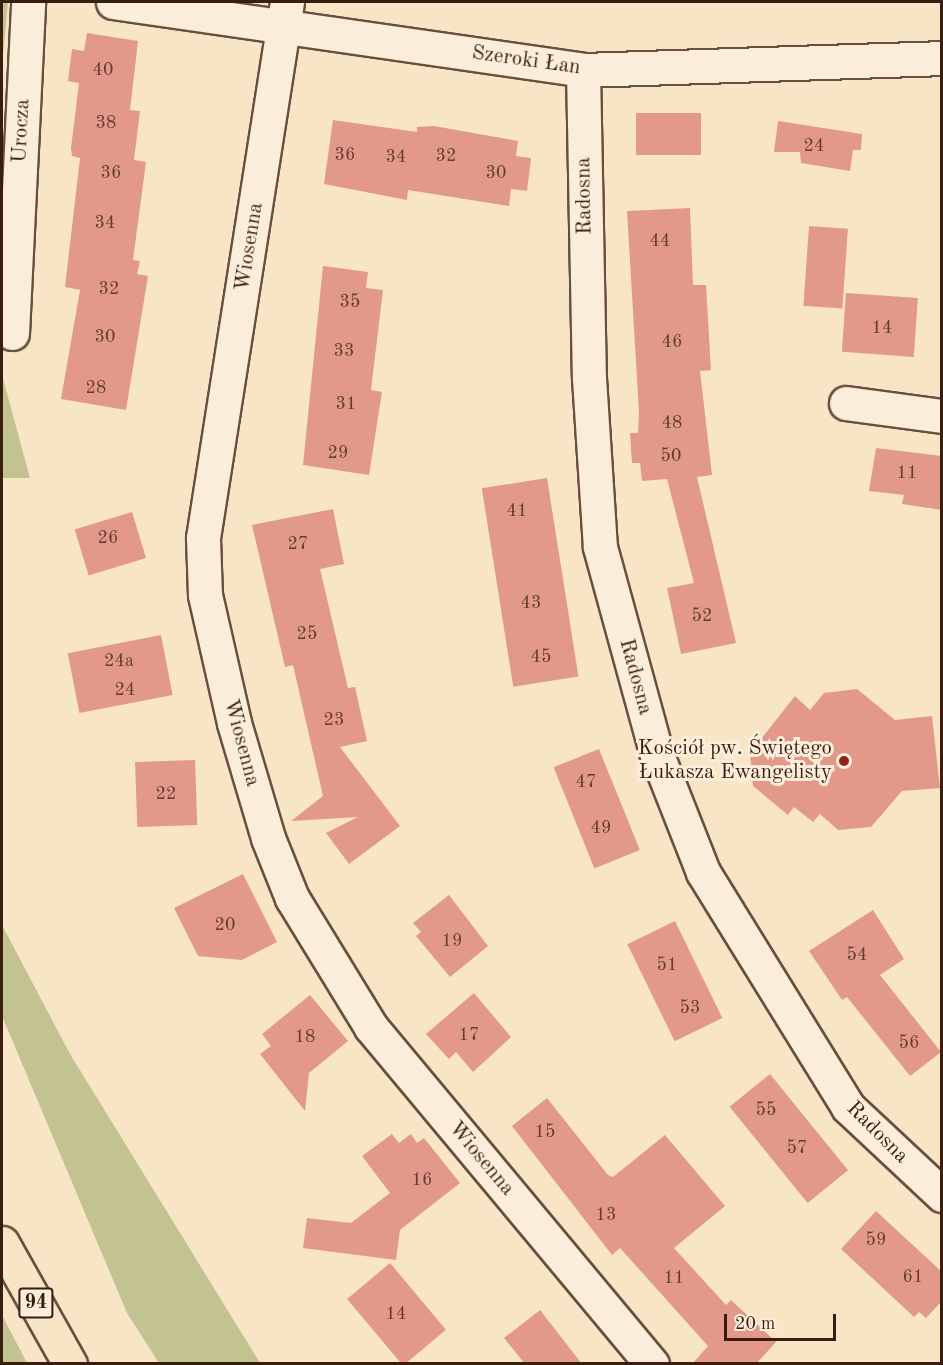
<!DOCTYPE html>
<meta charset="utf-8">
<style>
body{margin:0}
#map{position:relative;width:943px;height:1365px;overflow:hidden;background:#f7e5c6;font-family:"Old Standard TT",serif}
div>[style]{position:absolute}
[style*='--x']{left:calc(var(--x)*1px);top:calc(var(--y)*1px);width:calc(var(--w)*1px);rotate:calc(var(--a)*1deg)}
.green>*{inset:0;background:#c3c391}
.building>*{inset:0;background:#e29989;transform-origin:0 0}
.roads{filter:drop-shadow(2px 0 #684f3e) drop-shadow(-2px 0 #684f3e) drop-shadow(0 2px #684f3e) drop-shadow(0 -2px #684f3e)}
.street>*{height:33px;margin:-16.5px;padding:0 16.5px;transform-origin:16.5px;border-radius:16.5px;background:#faeeda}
.primary>*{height:33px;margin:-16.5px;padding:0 16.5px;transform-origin:16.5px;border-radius:16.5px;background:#f7e5c6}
.dots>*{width:16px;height:16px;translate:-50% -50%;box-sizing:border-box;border:3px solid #faeeda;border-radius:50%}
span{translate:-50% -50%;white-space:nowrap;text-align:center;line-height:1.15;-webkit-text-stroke:6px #faeeda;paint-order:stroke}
.number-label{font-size:18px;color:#623c2e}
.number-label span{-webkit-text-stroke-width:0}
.shield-label span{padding:2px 4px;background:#faeeda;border:2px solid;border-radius:4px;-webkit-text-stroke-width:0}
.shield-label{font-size:20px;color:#381d10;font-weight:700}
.street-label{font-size:21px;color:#381d10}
.poi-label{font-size:21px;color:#381d10}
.right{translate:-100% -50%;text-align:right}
.frame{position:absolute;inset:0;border:3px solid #381d10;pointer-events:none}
.scale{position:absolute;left:724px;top:1314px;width:112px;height:27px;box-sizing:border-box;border:3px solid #381d10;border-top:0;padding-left:8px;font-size:18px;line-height:21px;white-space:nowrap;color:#381d10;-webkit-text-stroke:4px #faeeda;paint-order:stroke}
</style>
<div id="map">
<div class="green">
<i style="clip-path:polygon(2px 2px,8px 2px,2px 65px)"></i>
<i style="clip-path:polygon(2px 375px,30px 478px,2px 478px)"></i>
<i style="clip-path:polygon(2px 925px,70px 1054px,260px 1363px,159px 1363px,127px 1313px,2px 1016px)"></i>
<i style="clip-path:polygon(2px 1315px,27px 1363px,2px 1363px)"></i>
</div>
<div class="building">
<i style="clip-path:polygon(87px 33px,138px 41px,130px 110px,140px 111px,134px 160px,146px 162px,133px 260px,140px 261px,137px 274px,148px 276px,126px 410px,61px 399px,80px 290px,65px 287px,80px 158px,72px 156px,71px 148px,79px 83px,68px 81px,72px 49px,84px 51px)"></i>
<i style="left:636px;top:113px;width:65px;height:42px"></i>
<i style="clip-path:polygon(333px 120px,417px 132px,417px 127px,434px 126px,518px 141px,516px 156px,531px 158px,527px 191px,511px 189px,509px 206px,408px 190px,407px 200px,324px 184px)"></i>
<i style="clip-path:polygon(778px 121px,862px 134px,861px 150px,853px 150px,850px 171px,801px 163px,800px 152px,774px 152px)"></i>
<i style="clip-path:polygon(690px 208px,693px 285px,706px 285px,711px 370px,700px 371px,712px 475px,697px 477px,736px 643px,681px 654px,667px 588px,694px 583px,667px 479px,642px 481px,640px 463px,632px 463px,630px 433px,638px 433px,639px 412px,627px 211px)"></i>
<i style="left:809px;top:226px;width:39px;height:80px;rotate:4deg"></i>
<i style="clip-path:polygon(323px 266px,368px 272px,366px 288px,383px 290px,371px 390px,382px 392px,369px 475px,303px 465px)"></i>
<i style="left:846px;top:293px;width:72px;height:59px;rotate:4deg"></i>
<i style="clip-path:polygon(876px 448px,942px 456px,942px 510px,902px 504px,904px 495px,869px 491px)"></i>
<i style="left:547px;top:478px;width:201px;height:66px;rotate:81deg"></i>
<i style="clip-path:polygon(333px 509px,344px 564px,320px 569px,348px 688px,355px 687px,367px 741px,340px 747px,400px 826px,349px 864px,326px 833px,358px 817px,291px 821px,323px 796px,293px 665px,285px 667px,252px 525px)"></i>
<i style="left:132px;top:512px;width:48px;height:60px;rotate:73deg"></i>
<i style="left:161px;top:635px;width:61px;height:95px;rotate:79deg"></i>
<i style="clip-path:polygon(857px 689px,895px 720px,932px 716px,940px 788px,902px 791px,871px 827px,838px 830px,820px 814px,813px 822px,794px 807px,788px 815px,753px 786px,750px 753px,795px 696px,810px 710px,824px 693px)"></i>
<i style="left:599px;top:749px;width:109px;height:49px;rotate:68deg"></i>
<i style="left:195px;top:760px;width:65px;height:60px;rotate:88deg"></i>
<i style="clip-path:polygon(243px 874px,277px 942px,242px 960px,198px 956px,174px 908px)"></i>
<i style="clip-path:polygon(449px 895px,488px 946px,450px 977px,416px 936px,421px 932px,413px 923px)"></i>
<i style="clip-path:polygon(873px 910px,904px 959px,880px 975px,941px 1052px,910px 1076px,847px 997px,842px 1000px,809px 951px)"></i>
<i style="left:675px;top:921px;width:108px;height:53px;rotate:64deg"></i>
<i style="clip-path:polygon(474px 993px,511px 1037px,473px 1072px,456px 1052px,449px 1059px,426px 1034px)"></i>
<i style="clip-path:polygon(310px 995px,348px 1041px,309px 1073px,305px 1111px,260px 1054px,271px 1046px,262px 1034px)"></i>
<i style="left:770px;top:1074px;width:124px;height:52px;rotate:51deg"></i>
<i style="clip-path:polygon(547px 1098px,608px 1175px,613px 1177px,665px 1135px,725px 1206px,674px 1248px,726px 1305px,731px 1300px,776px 1342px,756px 1364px,692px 1364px,708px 1346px,620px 1248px,612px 1255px,512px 1126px)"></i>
<i style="clip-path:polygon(392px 1134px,399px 1143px,411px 1134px,417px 1143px,424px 1138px,460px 1183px,400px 1230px,396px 1260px,303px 1248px,307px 1218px,351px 1223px,390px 1193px,362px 1156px)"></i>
<i style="clip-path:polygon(876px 1211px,942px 1272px,942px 1301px,926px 1318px,919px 1312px,914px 1317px,841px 1249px)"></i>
<i style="left:390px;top:1263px;width:87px;height:56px;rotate:50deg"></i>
<i style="clip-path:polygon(540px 1310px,582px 1364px,525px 1364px,504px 1338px)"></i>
</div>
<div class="roads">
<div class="street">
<i style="--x:113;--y:2;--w:475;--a:8.2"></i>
<i style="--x:583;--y:70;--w:359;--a:-1.9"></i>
<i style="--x:287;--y:2;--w:543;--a:98.91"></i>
<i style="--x:203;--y:538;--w:57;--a:88"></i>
<i style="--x:205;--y:595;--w:131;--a:77.2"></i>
<i style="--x:234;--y:723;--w:120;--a:73.5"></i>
<i style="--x:268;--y:838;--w:65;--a:68.2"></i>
<i style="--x:292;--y:898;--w:151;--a:58.5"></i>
<i style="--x:371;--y:1027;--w:439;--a:50.2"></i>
<i style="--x:583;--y:70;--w:308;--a:88.9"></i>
<i style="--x:589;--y:378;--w:169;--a:86.3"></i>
<i style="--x:600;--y:547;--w:216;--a:74.7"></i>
<i style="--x:657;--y:755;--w:126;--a:68.5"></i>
<i style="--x:703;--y:872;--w:276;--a:58.3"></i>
<i style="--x:848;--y:1107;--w:129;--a:43.1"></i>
<i style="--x:12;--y:333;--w:331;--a:-87.2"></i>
<i style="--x:846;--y:403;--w:97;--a:7.7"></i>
</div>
<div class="primary">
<i style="--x:2;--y:1243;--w:139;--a:60.7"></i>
</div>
</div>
<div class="dots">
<i style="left:844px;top:761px;background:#8f2418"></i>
</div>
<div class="number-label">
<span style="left:103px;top:70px">40</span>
<span style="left:106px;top:123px">38</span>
<span style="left:814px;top:146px">24</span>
<span style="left:345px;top:155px">36</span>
<span style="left:446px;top:156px">32</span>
<span style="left:396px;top:157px">34</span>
<span style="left:111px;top:173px">36</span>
<span style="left:496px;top:173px">30</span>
<span style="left:105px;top:223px">34</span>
<span style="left:660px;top:241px">44</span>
<span style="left:109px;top:289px">32</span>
<span style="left:350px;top:302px">35</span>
<span style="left:882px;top:328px">14</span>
<span style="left:105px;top:337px">30</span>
<span style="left:672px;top:342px">46</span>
<span style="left:344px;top:351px">33</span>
<span style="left:96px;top:388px">28</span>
<span style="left:346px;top:404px">31</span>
<span style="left:672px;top:423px">48</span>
<span style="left:338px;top:453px">29</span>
<span style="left:671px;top:456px">50</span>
<span style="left:907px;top:473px">11</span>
<span style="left:517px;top:511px">41</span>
<span style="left:108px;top:538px">26</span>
<span style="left:298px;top:544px">27</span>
<span style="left:531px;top:603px">43</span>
<span style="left:702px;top:616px">52</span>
<span style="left:307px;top:634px">25</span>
<span style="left:541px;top:657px">45</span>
<span style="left:119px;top:661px">24a</span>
<span style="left:125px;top:690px">24</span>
<span style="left:334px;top:720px">23</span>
<span style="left:586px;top:782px">47</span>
<span style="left:166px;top:794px">22</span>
<span style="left:601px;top:828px">49</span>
<span style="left:225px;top:925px">20</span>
<span style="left:452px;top:941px">19</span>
<span style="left:857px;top:955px">54</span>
<span style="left:667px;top:965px">51</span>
<span style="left:690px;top:1008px">53</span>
<span style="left:469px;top:1035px">17</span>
<span style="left:305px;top:1037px">18</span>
<span style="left:909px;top:1043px">56</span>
<span style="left:766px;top:1110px">55</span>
<span style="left:545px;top:1132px">15</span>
<span style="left:797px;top:1148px">57</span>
<span style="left:422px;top:1180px">16</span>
<span style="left:606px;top:1215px">13</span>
<span style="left:876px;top:1240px">59</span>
<span style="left:913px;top:1277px">61</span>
<span style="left:674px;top:1278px">11</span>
<span style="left:396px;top:1314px">14</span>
</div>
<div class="shield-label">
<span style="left:36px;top:1303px">94</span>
</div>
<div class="street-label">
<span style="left:526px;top:61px;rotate:8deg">Szeroki Łan</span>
<span style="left:22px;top:131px;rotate:-87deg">Urocza</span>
<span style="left:585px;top:196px;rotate:-91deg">Radosna</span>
<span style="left:250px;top:247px;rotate:-81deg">Wiosenna</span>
<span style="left:635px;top:677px;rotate:75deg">Radosna</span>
<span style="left:241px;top:743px;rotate:75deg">Wiosenna</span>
<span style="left:877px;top:1133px;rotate:45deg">Radosna</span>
<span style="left:481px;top:1159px;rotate:50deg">Wiosenna</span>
</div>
<div class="poi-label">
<span class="right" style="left:832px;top:761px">Kościół pw. Świętego<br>Łukasza Ewangelisty</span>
</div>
<div class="frame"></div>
<div class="scale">20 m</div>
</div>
